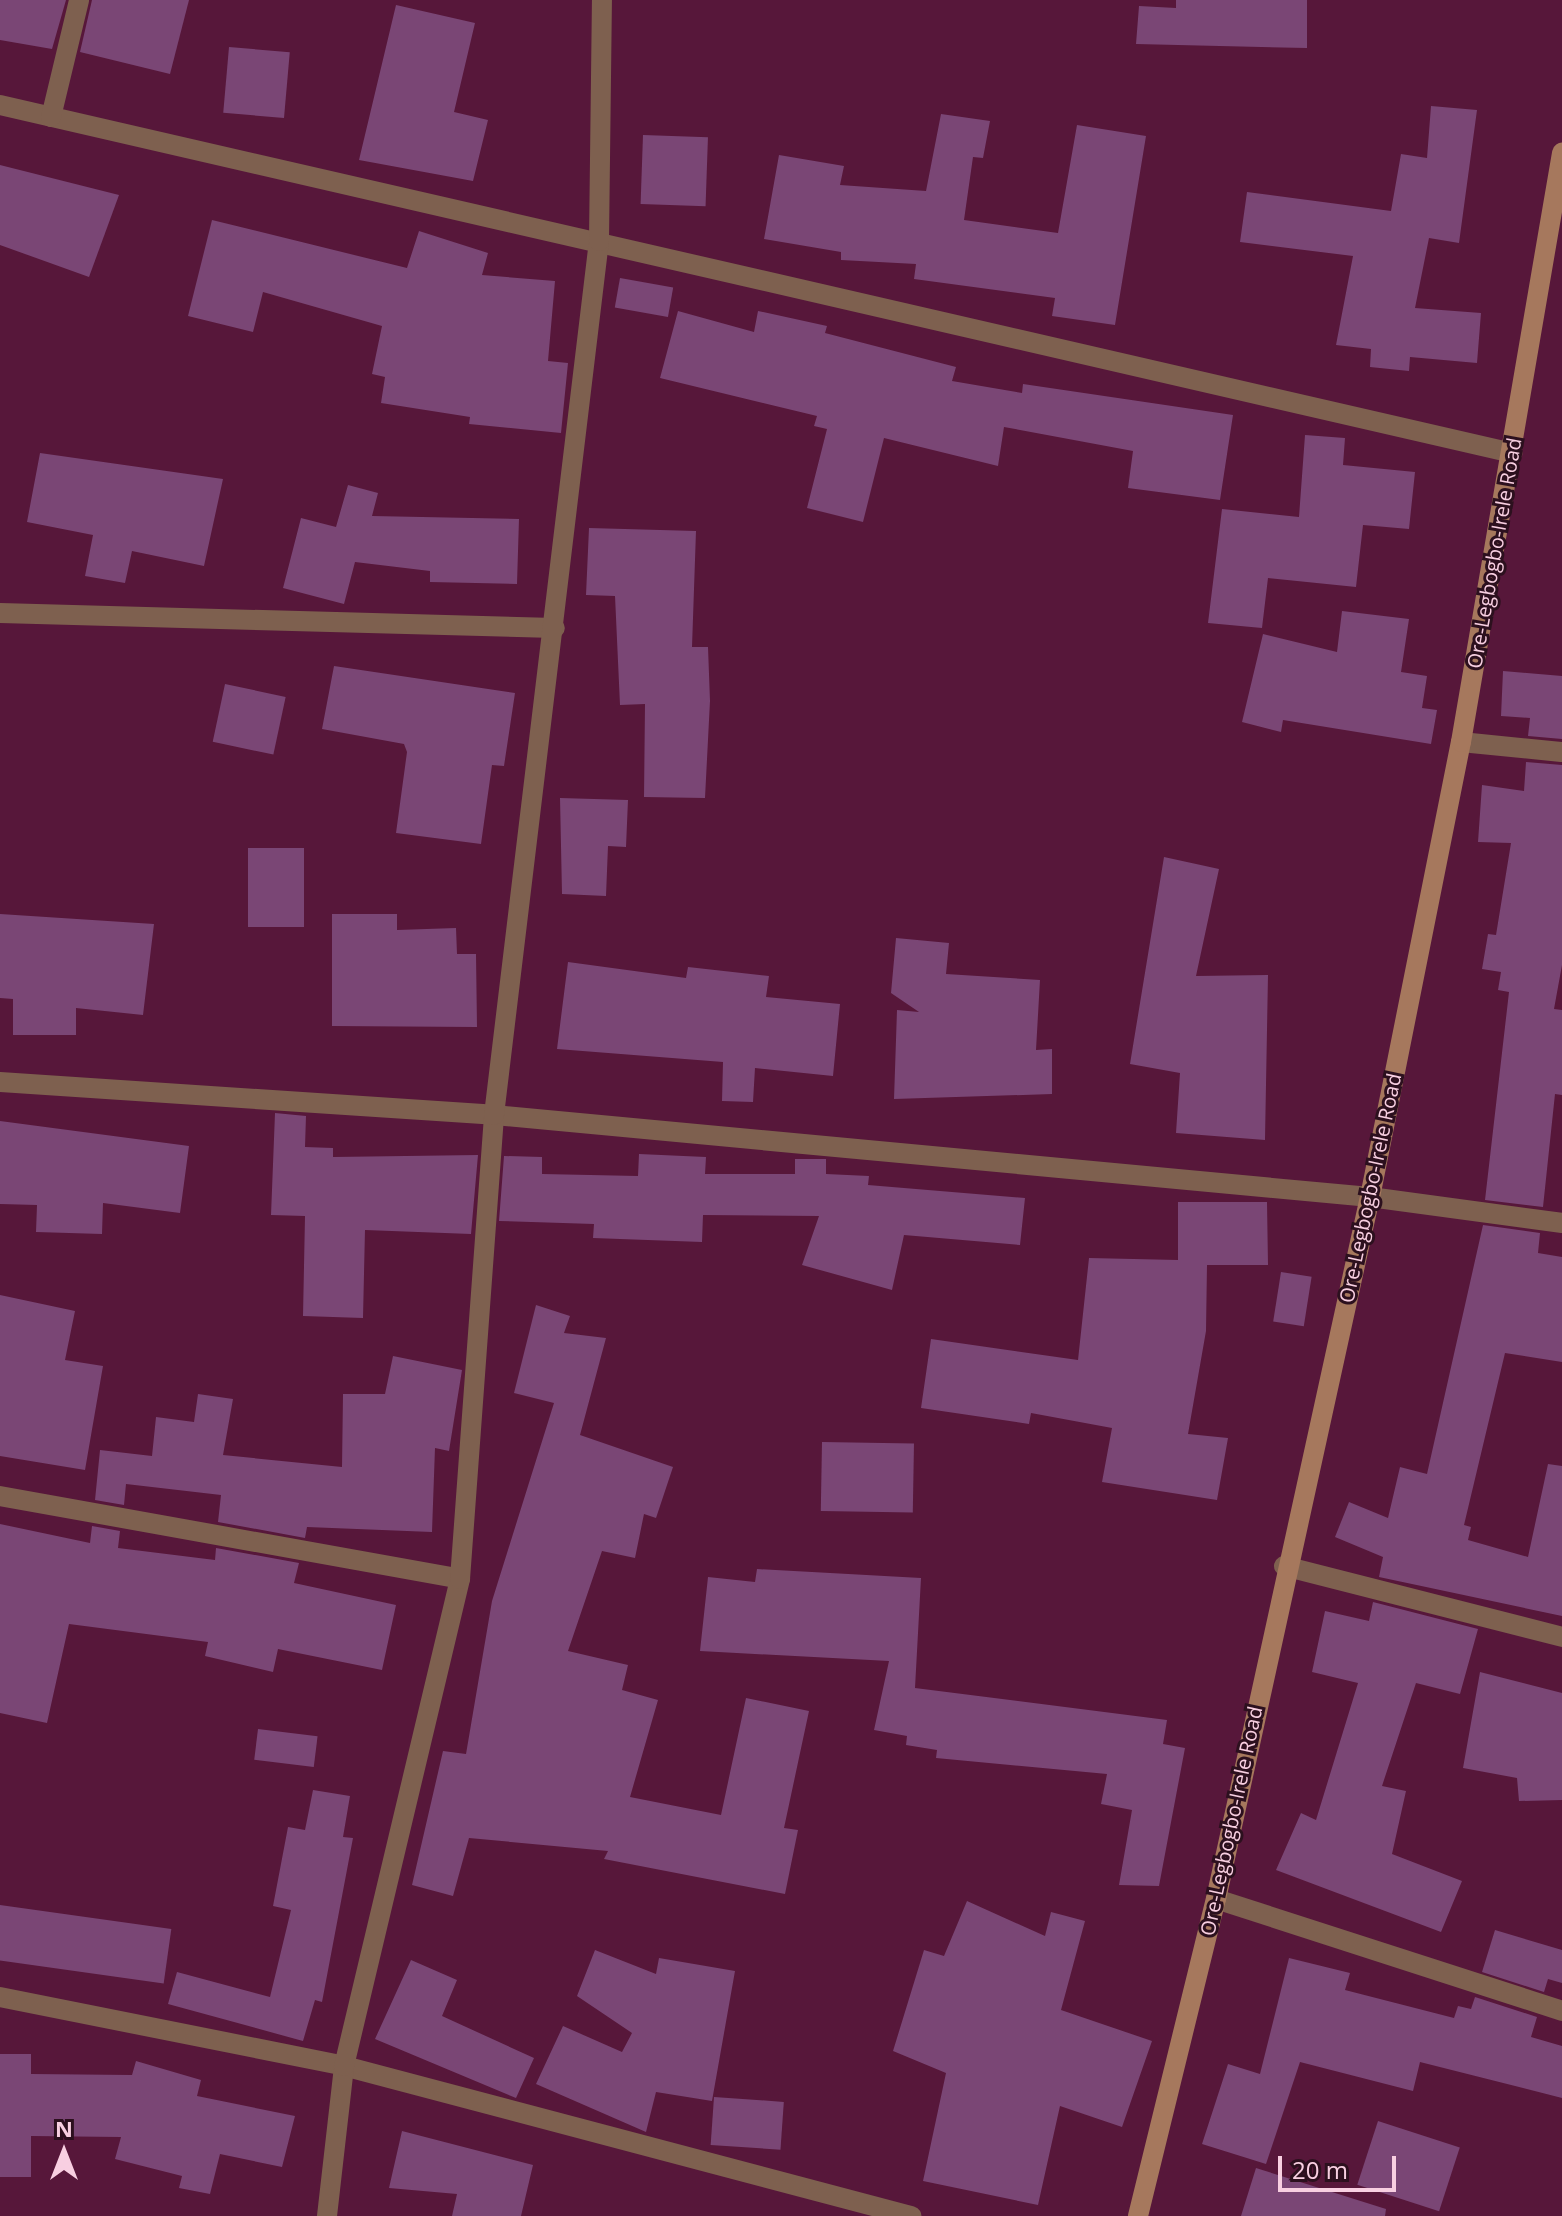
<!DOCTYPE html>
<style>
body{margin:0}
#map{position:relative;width:1562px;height:2216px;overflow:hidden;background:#57173a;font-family:"Open Sans",sans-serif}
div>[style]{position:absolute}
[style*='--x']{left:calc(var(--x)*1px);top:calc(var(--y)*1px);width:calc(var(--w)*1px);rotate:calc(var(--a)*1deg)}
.building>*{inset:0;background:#7a4675;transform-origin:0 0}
.street>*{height:20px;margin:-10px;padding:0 10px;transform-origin:10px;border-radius:10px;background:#7e604f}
.secondary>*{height:20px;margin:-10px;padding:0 10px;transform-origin:10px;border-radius:10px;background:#a6785d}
span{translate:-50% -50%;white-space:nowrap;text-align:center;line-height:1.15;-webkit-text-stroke:6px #2c101e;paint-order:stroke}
.street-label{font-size:20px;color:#f8cfe1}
.north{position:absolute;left:24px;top:2112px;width:80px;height:80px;-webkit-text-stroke:6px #2c101e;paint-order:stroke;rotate:0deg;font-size:22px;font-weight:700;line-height:32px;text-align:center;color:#f8cfe1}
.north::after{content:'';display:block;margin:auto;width:28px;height:36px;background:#f8cfe1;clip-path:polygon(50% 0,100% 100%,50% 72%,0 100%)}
.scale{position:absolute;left:1278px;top:2156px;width:118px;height:36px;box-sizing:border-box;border:4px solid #f8cfe1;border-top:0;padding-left:10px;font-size:24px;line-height:28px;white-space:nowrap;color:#f8cfe1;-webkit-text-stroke:6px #2c101e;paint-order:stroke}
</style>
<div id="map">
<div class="building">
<i style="clip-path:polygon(0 0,66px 0,52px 49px,0 40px)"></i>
<i style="clip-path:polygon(92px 0,189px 0,170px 74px,80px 52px)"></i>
<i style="clip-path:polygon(1176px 0,1307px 0,1307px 48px,1136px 44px,1139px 6px,1176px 8px)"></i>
<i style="clip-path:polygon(396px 5px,475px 23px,454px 112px,488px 120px,473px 181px,359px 160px)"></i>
<i style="left:229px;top:47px;width:61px;height:66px;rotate:5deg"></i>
<i style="clip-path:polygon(1431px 106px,1477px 110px,1459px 243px,1429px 238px,1415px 308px,1481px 313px,1477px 363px,1410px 357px,1409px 371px,1370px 367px,1371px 349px,1336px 345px,1353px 256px,1240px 242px,1247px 192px,1391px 211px,1401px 154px,1427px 158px)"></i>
<i style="clip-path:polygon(941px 114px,990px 121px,983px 158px,973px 157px,964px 220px,1058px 233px,1077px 125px,1146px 136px,1115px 325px,1052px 316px,1055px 298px,914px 279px,916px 264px,841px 260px,841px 252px,764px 239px,779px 155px,844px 166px,840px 185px,926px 191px)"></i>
<i style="left:643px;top:135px;width:65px;height:69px;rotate:2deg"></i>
<i style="clip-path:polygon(0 165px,119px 195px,89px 277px,0 245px)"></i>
<i style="clip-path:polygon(212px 220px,407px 268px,419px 231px,488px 253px,482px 275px,555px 281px,548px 361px,568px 363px,561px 433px,469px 424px,470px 417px,381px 403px,385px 377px,372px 374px,382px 326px,263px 292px,253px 332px,188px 316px)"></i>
<i style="left:620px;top:278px;width:54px;height:30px;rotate:10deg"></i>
<i style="clip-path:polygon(678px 311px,754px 332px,758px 311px,827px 326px,825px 333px,956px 367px,952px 381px,1022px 393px,1023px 384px,1233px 415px,1220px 500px,1128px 488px,1133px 451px,1004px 427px,998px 466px,884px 438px,863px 522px,807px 508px,827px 429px,814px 426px,817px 416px,660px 378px)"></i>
<i style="clip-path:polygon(1305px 435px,1345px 438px,1343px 465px,1415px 472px,1409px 529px,1363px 525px,1356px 587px,1268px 578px,1262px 628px,1208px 623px,1222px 509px,1299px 517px)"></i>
<i style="clip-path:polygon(40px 453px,223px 479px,204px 566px,132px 551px,125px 583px,85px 576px,93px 535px,27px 522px)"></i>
<i style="clip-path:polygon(348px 485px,378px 493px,372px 516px,519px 519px,517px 584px,430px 582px,430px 571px,355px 562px,344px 604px,283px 588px,301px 518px,336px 527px)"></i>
<i style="clip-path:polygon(589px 528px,696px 531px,692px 647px,708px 647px,710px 701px,705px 798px,644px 797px,645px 704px,620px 705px,615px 596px,586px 595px)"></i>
<i style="clip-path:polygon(1342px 611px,1409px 619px,1401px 672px,1427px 676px,1422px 708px,1437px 710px,1431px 744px,1283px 720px,1281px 732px,1242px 722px,1263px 634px,1337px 652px)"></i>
<i style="clip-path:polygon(334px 666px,515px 693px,504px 766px,492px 765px,481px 844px,396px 833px,407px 752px,404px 744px,322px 729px)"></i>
<i style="clip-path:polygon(1503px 671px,1562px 676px,1562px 739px,1528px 736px,1530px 718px,1501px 716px)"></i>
<i style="left:225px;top:684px;width:62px;height:59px;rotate:12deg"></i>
<i style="clip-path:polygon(1526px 762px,1562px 765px,1562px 965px,1554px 1009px,1562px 1010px,1562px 1095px,1555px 1094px,1543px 1207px,1485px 1200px,1509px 992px,1498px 990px,1501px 972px,1482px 969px,1488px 934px,1496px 935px,1511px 843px,1478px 842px,1482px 785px,1524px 791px)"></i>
<i style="clip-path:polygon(560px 798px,628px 800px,626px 847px,608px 846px,606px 896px,562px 894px)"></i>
<i style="left:248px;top:848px;width:56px;height:79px"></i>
<i style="clip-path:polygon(1164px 857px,1219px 869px,1196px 976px,1268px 975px,1265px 1140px,1176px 1133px,1180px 1073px,1130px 1064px)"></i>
<i style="clip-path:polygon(0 914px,154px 924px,143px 1015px,76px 1008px,76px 1035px,13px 1035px,13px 999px,0 998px)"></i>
<i style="clip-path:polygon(332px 914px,397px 914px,397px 930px,456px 928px,457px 954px,476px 954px,477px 1027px,332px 1026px)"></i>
<i style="clip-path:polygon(896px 938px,949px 943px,946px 974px,1040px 980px,1036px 1050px,1052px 1049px,1052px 1094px,894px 1099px,897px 1010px,919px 1012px,891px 993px)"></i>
<i style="clip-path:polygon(568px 962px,686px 978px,688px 967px,769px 976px,766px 997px,840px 1004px,833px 1076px,755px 1068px,753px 1102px,722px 1101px,723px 1062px,557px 1049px)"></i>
<i style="clip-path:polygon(275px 1113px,306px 1116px,305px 1147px,333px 1148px,333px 1157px,478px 1155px,471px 1234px,365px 1230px,363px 1318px,303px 1316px,305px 1216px,271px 1215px)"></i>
<i style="clip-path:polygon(0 1121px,189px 1146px,180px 1213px,103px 1203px,102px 1234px,36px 1232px,37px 1205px,0 1204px)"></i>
<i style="clip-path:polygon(639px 1154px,706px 1157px,705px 1174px,795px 1174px,795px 1159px,826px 1159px,826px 1174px,869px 1176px,868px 1185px,1025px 1198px,1020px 1245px,904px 1235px,892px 1290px,802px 1265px,819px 1216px,703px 1215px,702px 1242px,593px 1238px,594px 1224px,499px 1221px,504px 1156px,542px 1157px,542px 1174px,638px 1176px)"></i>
<i style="clip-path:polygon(1178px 1202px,1267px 1202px,1268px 1265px,1207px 1265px,1206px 1331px,1188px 1434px,1228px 1438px,1217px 1500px,1102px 1482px,1112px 1428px,1031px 1413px,1029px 1424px,921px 1408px,931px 1339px,1078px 1360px,1089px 1258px,1178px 1260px)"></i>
<i style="clip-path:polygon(1483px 1225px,1540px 1233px,1538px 1253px,1562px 1257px,1562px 1362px,1505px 1353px,1464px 1525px,1471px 1527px,1468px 1540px,1528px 1557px,1548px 1464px,1562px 1466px,1562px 1616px,1379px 1577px,1383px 1557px,1335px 1537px,1349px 1502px,1388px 1518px,1400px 1467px,1427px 1474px)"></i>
<i style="left:1281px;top:1272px;width:31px;height:50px;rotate:9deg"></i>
<i style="clip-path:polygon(0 1295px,75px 1311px,65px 1360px,103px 1366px,85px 1470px,0 1456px)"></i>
<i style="clip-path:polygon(536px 1305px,570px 1316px,564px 1333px,606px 1338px,580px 1435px,673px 1467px,656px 1518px,644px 1514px,635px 1558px,602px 1551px,568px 1651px,628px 1665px,622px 1690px,658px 1700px,630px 1797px,721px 1815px,746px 1698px,809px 1711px,784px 1828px,798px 1830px,785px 1894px,604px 1859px,608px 1851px,469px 1838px,453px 1896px,412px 1885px,443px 1751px,466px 1754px,492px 1601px,554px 1403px,514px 1393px)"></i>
<i style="clip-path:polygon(393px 1356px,462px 1370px,449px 1451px,435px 1448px,432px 1532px,307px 1527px,305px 1538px,218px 1522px,221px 1495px,126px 1484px,124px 1505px,95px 1500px,100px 1450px,152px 1456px,156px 1417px,194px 1422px,198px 1394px,233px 1399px,223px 1455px,342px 1467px,343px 1394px,385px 1394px)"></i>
<i style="left:822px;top:1442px;width:92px;height:69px;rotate:1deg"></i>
<i style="clip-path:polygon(0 1524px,90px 1543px,92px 1526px,120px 1531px,118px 1548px,215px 1560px,216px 1548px,299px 1563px,294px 1583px,396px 1605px,382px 1670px,278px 1649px,273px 1672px,205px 1656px,208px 1642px,69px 1624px,47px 1723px,0 1713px)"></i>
<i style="clip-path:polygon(757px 1569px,921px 1578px,915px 1688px,1167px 1720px,1163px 1744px,1185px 1748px,1159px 1886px,1119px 1885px,1132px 1810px,1101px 1804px,1107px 1774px,936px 1758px,937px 1750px,906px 1745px,907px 1736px,874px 1730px,889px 1661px,700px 1651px,708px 1577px,755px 1582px)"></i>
<i style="clip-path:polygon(1373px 1602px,1478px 1629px,1460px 1694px,1416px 1683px,1382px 1786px,1406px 1791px,1392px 1854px,1462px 1881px,1441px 1932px,1276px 1870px,1301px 1813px,1316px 1820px,1358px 1683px,1312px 1672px,1325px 1611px,1369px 1621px)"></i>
<i style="clip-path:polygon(1480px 1672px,1562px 1693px,1562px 1800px,1519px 1801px,1517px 1778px,1463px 1768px)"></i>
<i style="left:258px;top:1729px;width:60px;height:31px;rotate:7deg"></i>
<i style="clip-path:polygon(313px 1790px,350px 1796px,343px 1837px,353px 1838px,322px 2002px,315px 2000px,303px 2041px,168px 2004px,177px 1972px,270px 1997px,291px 1910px,273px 1906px,288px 1827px,305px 1830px)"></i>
<i style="clip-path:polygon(967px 1901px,1045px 1936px,1051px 1912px,1085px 1921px,1061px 2010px,1152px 2041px,1122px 2127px,1060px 2106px,1038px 2205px,923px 2181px,946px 2073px,893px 2051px,924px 1950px,944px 1956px)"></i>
<i style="left:0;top:1905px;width:173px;height:55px;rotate:8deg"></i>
<i style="clip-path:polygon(1495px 1930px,1562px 1950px,1562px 1983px,1548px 1979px,1544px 1992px,1482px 1972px)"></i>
<i style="clip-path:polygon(595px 1950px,656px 1974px,659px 1958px,735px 1971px,712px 2101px,656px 2092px,646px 2132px,536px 2084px,563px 2026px,622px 2052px,632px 2033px,577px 1996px)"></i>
<i style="clip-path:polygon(1289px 1958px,1350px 1973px,1345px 1990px,1454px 2018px,1458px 2006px,1471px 2009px,1475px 1997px,1537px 2017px,1531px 2037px,1562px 2046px,1562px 2098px,1420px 2062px,1413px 2091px,1300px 2062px,1266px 2164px,1202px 2144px,1228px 2064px,1260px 2074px)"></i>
<i style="clip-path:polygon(411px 1960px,457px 1980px,442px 2016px,534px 2058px,516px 2098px,375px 2039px)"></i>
<i style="clip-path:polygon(0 2054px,31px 2054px,31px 2074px,132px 2075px,136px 2061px,201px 2080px,197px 2096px,295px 2116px,282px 2167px,220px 2154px,210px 2194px,179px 2188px,182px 2176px,115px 2159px,121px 2137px,31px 2136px,31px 2177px,0 2177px)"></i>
<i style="left:714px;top:2097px;width:70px;height:48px;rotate:4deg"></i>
<i style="left:1378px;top:2121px;width:86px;height:67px;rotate:18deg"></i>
<i style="clip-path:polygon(402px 2131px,533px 2165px,521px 2216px,452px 2216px,457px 2194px,389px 2188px)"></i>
<i style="clip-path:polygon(1256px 2168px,1386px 2209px,1385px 2216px,1241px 2216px)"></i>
</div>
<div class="street">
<i style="--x:0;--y:105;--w:1552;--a:12.96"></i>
<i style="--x:51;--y:117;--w:120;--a:-76.5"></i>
<i style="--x:0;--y:613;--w:555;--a:1.55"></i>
<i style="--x:1461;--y:742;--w:101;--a:5.7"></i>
<i style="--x:0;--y:1082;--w:495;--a:3.8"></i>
<i style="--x:494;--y:1115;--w:880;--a:5.35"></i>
<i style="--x:1370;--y:1197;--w:194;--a:7.7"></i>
<i style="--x:0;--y:1496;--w:467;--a:10.2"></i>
<i style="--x:1284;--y:1566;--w:287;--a:14.3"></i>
<i style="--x:1216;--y:1899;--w:364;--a:17.9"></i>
<i style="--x:0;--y:1997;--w:351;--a:11.3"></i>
<i style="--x:344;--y:2066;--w:587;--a:14.82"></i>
<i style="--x:327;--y:2216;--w:151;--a:-83.5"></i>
<i style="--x:344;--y:2066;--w:501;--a:-76.6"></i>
<i style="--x:460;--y:1579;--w:465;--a:-85.8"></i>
<i style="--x:494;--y:1115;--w:880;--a:-83.15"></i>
<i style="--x:599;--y:241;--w:241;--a:-89.3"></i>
</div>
<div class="secondary">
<i style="--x:1138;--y:2216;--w:326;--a:-76.2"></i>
<i style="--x:1216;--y:1899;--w:719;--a:-77.63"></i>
<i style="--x:1370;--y:1197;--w:464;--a:-78.7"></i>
<i style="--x:1461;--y:742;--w:598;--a:-80.27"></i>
</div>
<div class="street-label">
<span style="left:1494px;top:553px;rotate:-80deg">Ore-Legbogbo-Irele Road</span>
<span style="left:1370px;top:1188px;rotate:-78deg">Ore-Legbogbo-Irele Road</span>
<span style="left:1231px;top:1821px;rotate:-78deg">Ore-Legbogbo-Irele Road</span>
</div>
<div class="north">N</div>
<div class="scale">20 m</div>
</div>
